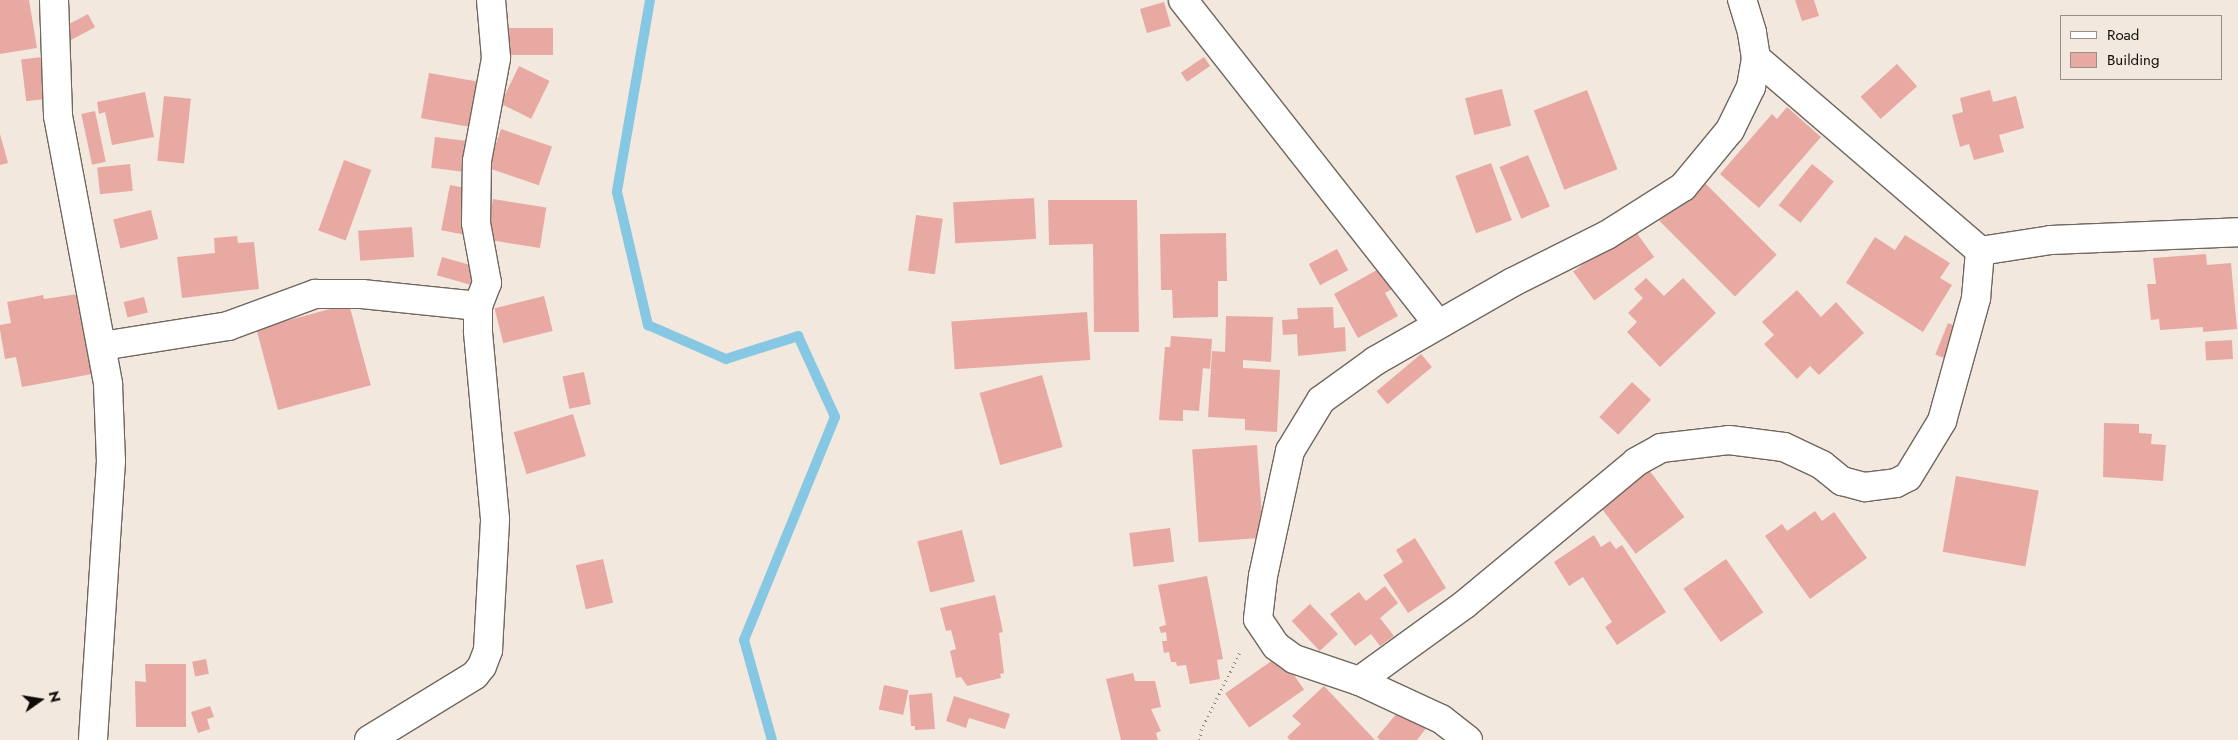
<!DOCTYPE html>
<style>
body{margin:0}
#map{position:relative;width:2238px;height:740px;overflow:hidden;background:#f2e8de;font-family:Jost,sans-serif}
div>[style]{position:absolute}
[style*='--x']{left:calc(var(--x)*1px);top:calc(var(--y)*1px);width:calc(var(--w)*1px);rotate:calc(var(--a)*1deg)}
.stream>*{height:10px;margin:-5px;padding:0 5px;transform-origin:5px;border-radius:5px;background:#86c8e3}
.building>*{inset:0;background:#e9a9a3;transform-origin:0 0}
.path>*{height:3px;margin-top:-1.5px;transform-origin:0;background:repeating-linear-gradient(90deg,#8b847d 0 1px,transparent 0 5px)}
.roads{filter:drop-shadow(1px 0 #70675e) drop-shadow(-1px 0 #70675e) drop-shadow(0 1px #70675e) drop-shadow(0 -1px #70675e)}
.minor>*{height:28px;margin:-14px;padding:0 14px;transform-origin:14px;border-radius:14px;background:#fff}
span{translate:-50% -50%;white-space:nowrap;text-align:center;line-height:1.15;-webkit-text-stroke:5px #f2e8de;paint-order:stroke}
.legend{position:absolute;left:2060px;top:15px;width:162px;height:65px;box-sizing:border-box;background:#f2e8de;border:1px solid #979088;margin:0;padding:6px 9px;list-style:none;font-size:15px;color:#0e0b08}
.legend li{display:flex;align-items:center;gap:10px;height:25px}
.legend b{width:25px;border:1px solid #979088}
.north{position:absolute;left:15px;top:675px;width:50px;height:50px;-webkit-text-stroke:4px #f2e8de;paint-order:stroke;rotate:77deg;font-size:14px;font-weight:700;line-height:20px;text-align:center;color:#0e0b08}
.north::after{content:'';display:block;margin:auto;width:18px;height:22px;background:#0e0b08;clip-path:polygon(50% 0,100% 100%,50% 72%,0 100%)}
</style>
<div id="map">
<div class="stream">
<i style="--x:650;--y:0;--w:195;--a:99.8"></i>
<i style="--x:617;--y:192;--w:137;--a:76.9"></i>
<i style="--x:648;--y:325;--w:85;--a:23.6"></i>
<i style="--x:726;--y:359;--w:76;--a:-17.7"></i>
<i style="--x:798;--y:336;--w:89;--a:65.4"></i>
<i style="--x:835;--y:417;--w:241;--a:112.2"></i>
<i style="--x:744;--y:640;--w:104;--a:74.4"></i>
</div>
<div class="building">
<i style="clip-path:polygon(0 0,29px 0,37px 48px,0 54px)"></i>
<i style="clip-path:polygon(1795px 0,1814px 0,1819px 16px,1802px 21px)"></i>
<i style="left:1164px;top:2px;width:25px;height:25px;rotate:74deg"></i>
<i style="left:88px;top:14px;width:15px;height:30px;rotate:62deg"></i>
<i style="left:509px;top:28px;width:44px;height:27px"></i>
<i style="left:42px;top:57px;width:42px;height:21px;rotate:83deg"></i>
<i style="left:1204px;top:57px;width:11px;height:28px;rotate:56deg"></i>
<i style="left:1897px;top:64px;width:30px;height:49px;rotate:48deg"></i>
<i style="left:519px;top:66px;width:34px;height:42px;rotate:26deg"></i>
<i style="left:429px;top:73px;width:56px;height:46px;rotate:10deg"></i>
<i style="left:1502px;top:89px;width:38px;height:38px;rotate:76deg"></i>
<i style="left:1587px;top:90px;width:85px;height:57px;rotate:69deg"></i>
<i style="clip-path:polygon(1990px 90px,1993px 102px,2016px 96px,2024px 128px,1999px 135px,2004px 152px,1974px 160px,1969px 144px,1960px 147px,1952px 115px,1963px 112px,1960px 98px)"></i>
<i style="clip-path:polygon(145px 92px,154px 137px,112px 145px,105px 112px,99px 114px,97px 102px)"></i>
<i style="left:164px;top:96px;width:27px;height:65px;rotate:6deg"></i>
<i style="clip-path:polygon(1787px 107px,1821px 137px,1759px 208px,1720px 174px,1772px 114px,1777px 119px)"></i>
<i style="left:95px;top:111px;width:52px;height:14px;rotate:78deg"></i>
<i style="left:501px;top:129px;width:54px;height:41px;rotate:19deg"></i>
<i style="clip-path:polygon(0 134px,8px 163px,0 165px)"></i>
<i style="left:435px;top:137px;width:32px;height:31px;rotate:7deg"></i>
<i style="left:1528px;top:155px;width:56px;height:31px;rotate:67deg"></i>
<i style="left:344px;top:160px;width:29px;height:75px;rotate:20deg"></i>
<i style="left:1491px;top:163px;width:61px;height:38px;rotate:70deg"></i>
<i style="left:130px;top:164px;width:27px;height:33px;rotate:84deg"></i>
<i style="left:1812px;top:164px;width:28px;height:53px;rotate:39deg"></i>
<i style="left:1701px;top:179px;width:107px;height:59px;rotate:45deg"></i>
<i style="left:450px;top:185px;width:26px;height:46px;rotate:11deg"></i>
<i style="left:1034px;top:198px;width:41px;height:81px;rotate:87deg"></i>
<i style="left:493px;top:199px;width:54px;height:41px;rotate:9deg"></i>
<i style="clip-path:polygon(1048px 200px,1137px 200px,1139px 332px,1094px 332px,1093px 244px,1049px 245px)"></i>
<i style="left:151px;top:210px;width:30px;height:39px;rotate:76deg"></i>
<i style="left:916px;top:215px;width:27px;height:56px;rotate:8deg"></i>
<i style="left:412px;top:227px;width:30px;height:54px;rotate:86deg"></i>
<i style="left:1633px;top:228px;width:36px;height:74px;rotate:54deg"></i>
<i style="clip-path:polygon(1226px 233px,1227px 281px,1218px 281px,1218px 317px,1173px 318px,1172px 290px,1161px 290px,1160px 234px)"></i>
<i style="clip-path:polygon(1905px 235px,1950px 263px,1940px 278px,1952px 285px,1923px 332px,1846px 283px,1875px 237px,1895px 250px)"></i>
<i style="clip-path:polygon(237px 236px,238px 243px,254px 242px,259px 289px,182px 298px,177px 257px,215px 253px,214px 238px)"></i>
<i style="left:1337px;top:249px;width:24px;height:32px;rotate:62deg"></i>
<i style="clip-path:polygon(2206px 254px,2207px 265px,2231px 263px,2237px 329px,2203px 332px,2203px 327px,2160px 330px,2159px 319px,2151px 320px,2147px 284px,2156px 284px,2153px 258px)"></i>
<i style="left:442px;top:257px;width:43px;height:19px;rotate:16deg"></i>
<i style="clip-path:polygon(1384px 266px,1396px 287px,1385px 293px,1398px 316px,1358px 338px,1334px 294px)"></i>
<i style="clip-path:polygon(1646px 278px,1664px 296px,1683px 278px,1716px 313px,1660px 367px,1627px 332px,1637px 322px,1628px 313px,1643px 298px,1634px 289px)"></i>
<i style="clip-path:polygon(1797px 290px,1821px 317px,1836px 302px,1864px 333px,1819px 375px,1810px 366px,1797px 379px,1764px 344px,1774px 335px,1762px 322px)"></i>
<i style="clip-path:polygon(78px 294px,92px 374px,22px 387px,16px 357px,5px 359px,0 330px,0 325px,11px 323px,7px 302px,43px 295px,44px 299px)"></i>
<i style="left:544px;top:296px;width:36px;height:51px;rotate:76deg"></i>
<i style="left:144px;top:297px;width:16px;height:21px;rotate:76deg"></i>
<i style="left:349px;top:304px;width:84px;height:96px;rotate:75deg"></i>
<i style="clip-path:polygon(1333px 307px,1334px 328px,1345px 327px,1346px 351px,1298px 356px,1297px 334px,1283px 335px,1282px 320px,1298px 319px,1297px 308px)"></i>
<i style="left:1087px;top:312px;width:48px;height:136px;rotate:86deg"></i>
<i style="clip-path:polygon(1226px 316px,1273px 317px,1271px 362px,1243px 360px,1243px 368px,1280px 370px,1277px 432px,1245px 430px,1245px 419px,1208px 417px,1212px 351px,1225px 352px)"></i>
<i style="left:1948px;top:323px;width:27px;height:34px;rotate:22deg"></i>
<i style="clip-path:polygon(1171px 336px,1212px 339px,1210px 369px,1203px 368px,1199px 411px,1183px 410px,1183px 421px,1159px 420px,1165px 347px,1170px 347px)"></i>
<i style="left:2232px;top:340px;width:19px;height:27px;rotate:87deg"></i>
<i style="left:1421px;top:354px;width:17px;height:58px;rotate:50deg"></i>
<i style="left:584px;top:372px;width:33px;height:22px;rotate:78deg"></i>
<i style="left:1042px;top:375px;width:75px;height:65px;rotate:74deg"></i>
<i style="left:1632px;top:382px;width:26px;height:48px;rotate:43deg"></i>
<i style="left:573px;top:414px;width:44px;height:62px;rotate:73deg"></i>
<i style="clip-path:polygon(2104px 423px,2139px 424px,2139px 433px,2152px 434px,2151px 444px,2166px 445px,2163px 481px,2103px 477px)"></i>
<i style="left:1257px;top:445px;width:93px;height:65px;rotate:86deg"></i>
<i style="left:1646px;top:466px;width:64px;height:61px;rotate:53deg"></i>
<i style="left:1956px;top:476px;width:84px;height:77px;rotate:10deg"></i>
<i style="clip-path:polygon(1815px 511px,1822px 521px,1834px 512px,1867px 558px,1810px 599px,1765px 536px,1782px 524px,1787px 531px)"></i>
<i style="left:1170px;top:528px;width:34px;height:41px;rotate:83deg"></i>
<i style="left:962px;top:530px;width:53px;height:46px;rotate:76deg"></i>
<i style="clip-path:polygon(1594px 535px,1601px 547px,1610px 541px,1616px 549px,1622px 545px,1666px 612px,1617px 645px,1605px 627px,1612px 622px,1583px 577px,1569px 586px,1554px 562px)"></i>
<i style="clip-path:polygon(1415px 538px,1446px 588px,1408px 613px,1383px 575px,1403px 562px,1396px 550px)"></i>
<i style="left:603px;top:559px;width:45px;height:28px;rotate:77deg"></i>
<i style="left:1726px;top:559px;width:65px;height:52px;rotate:55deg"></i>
<i style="clip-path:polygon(1207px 576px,1223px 659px,1217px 660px,1220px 679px,1190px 684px,1186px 665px,1177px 666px,1176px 662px,1171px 662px,1169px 652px,1164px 653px,1162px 641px,1167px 641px,1166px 632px,1161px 633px,1159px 627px,1166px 625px,1158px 585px)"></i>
<i style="clip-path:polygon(1385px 586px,1398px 603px,1380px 618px,1394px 636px,1380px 646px,1371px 634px,1355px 646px,1330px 614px,1359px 592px,1366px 601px)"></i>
<i style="clip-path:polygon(995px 595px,1003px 632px,999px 633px,1004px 673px,1000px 674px,1001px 678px,967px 686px,961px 677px,956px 678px,950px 651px,956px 649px,951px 630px,946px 631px,940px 608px)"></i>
<i style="left:1310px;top:604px;width:41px;height:25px;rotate:47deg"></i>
<i style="left:1280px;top:655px;width:42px;height:67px;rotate:55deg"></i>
<i style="left:206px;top:659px;width:15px;height:14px;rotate:79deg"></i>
<i style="clip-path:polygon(145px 664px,186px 664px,186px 727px,136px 727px,135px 681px,146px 682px)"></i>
<i style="clip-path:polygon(1133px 673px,1135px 681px,1155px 681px,1161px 707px,1151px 709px,1161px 731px,1156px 733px,1158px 740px,1121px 740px,1106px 679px)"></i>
<i style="left:884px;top:685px;width:25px;height:25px;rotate:12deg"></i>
<i style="clip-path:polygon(1324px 686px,1375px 740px,1290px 740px,1287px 737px,1301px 724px,1292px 716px)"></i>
<i style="clip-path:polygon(932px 693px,935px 729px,915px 730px,915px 726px,911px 726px,909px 695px)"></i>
<i style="clip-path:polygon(954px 696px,1010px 714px,1005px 729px,969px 718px,966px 728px,946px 721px)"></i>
<i style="clip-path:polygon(210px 706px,214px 717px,207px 719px,210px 729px,198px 733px,191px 712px)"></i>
<i style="clip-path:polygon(1403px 706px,1427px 727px,1417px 740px,1380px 740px,1377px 737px)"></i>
</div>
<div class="path">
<i style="--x:1200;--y:740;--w:10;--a:-84"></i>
<i style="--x:1201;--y:730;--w:89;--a:-63.4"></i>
</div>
<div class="roads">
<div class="minor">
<i style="--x:54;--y:0;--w:116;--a:88"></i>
<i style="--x:58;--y:116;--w:273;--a:79.4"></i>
<i style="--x:108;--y:384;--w:77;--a:87.8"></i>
<i style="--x:111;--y:461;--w:280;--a:93.7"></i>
<i style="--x:1183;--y:0;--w:412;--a:51.8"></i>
<i style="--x:1756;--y:58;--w:296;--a:40.7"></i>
<i style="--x:1980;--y:251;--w:72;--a:-8.8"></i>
<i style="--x:2051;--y:240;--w:187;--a:-2.4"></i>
<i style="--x:102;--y:346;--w:128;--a:-9"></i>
<i style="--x:228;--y:326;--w:93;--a:-20.2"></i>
<i style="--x:315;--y:294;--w:47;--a:0"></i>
<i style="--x:362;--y:294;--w:117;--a:5.9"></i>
<i style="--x:1359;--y:681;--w:130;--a:-35.9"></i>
<i style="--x:1464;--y:605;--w:224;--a:-39.7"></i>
<i style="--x:1636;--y:462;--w:29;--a:-29"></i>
<i style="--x:1661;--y:448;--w:68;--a:-6.7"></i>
<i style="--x:1729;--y:440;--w:55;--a:7.3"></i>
<i style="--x:1784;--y:447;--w:42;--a:25.3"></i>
<i style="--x:1822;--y:465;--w:26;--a:39"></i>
<i style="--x:1842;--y:481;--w:24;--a:15"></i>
<i style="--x:1865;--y:487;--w:31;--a:-7"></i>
<i style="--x:1896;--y:483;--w:13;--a:-27"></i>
<i style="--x:1908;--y:477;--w:66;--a:-58.7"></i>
<i style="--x:1942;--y:421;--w:128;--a:-74.5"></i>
<i style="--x:1976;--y:298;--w:47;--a:-85.1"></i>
<i style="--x:369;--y:740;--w:124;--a:-31.5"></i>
<i style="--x:475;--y:675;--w:11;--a:-52"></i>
<i style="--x:482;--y:666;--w:17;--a:-69"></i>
<i style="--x:488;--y:650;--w:131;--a:-86.9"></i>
<i style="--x:495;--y:519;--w:189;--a:-95.2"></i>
<i style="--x:478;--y:331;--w:25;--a:-90"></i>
<i style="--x:478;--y:306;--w:25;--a:-69"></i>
<i style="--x:487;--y:283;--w:61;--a:-100.4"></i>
<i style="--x:476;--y:223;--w:62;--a:-89.1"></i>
<i style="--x:477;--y:161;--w:105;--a:-79.5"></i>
<i style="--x:496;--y:58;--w:58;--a:-94.9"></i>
<i style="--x:1468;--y:740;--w:34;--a:-142"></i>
<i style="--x:1441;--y:719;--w:90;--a:-155.1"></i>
<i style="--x:1359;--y:681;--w:69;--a:-161.3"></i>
<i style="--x:1294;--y:659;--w:22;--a:-144"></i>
<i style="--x:1276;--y:646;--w:32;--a:-124"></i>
<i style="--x:1258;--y:619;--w:43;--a:-83.4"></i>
<i style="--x:1263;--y:576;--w:128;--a:-77.8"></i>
<i style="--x:1290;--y:451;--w:60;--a:-58.7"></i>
<i style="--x:1321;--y:400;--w:67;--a:-35.8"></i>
<i style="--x:1375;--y:361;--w:159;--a:-29.8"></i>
<i style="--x:1513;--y:282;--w:105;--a:-26.6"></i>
<i style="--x:1607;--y:235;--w:90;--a:-32.3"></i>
<i style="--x:1683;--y:187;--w:74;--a:-50.5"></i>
<i style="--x:1730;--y:130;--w:48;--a:-64"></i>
<i style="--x:1751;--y:87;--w:29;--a:-80"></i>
<i style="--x:1756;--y:58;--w:26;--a:-99"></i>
<i style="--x:1752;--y:32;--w:34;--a:-107"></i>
</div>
</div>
<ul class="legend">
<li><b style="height:6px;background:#fff"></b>Road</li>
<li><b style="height:14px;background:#e9a9a3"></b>Building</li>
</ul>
<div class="north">N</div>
</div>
